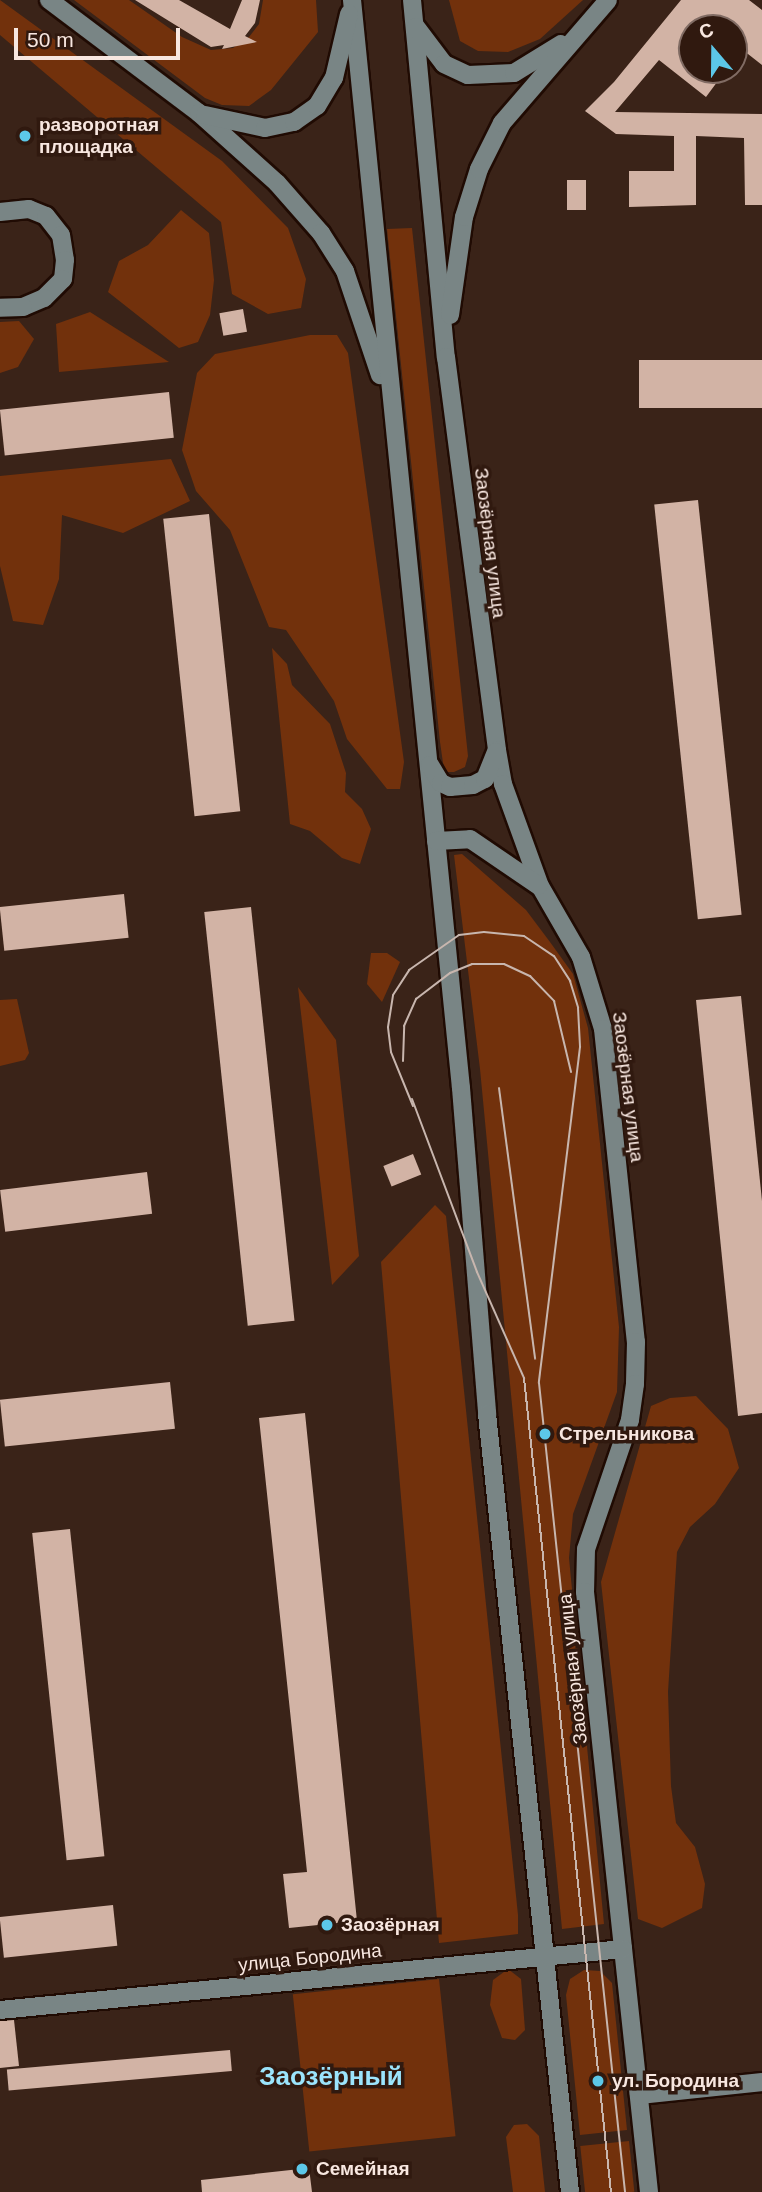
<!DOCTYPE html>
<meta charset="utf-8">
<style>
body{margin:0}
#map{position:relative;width:762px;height:2192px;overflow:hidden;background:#3a2318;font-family:Arial,sans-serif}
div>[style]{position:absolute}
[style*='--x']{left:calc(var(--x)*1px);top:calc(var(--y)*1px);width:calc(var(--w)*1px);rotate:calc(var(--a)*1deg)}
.green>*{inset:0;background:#72310c;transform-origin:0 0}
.building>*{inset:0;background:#d2b3a5;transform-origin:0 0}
.roads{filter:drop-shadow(2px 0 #200b03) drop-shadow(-2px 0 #200b03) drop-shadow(0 2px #200b03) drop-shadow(0 -2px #200b03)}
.secondary>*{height:18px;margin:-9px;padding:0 9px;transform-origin:9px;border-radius:9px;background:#798585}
.tram>*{height:2px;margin:-1px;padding:0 1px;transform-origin:1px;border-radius:1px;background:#c8b6ae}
.dots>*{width:19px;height:19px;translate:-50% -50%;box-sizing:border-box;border:4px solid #30190f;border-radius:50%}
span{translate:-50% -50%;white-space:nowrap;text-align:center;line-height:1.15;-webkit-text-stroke:7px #30190f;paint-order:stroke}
.poi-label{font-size:19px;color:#f8e7e0;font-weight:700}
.left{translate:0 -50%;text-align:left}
.street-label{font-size:19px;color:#f8e7e0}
.district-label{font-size:26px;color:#9be4fc;font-weight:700}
.north{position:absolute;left:678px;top:14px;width:70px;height:70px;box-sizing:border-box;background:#30190f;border:2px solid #806b63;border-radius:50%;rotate:340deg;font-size:19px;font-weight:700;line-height:28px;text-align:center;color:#f8e7e0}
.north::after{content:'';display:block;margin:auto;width:24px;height:32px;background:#5cc7e8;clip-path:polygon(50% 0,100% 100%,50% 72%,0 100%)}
.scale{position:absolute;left:14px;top:28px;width:166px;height:32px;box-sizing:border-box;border:4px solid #f8e7e0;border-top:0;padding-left:9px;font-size:21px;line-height:24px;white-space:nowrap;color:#f8e7e0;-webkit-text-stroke:5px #30190f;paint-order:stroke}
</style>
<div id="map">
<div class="green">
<i style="clip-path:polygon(0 0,222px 161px,288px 228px,306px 279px,301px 308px,268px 314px,232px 294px,221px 222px,0 35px)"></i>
<i style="clip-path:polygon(74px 0,129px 0,182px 37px,211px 50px,233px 48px,249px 37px,259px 24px,263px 0,316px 0,318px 32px,271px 90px,249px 106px,222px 105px,205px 98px)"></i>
<i style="clip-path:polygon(449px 0,583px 0,540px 39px,508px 52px,478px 51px,460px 41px)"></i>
<i style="clip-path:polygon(181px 210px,209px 233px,214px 280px,210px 315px,198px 342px,179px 348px,108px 292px,119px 261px,148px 245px)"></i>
<i style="clip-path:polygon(412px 228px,468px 756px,465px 767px,454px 772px,447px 772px,443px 763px,440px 742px,387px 229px)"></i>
<i style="clip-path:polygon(90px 312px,169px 362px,59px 372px,56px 324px)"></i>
<i style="clip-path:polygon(19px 321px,34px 339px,18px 367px,0 373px,0 322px)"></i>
<i style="clip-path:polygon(310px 335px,337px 335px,348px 353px,404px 762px,400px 789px,387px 789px,347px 739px,334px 701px,286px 630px,269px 627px,230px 530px,196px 491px,182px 450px,197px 373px,215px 354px)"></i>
<i style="clip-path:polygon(171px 459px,190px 501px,123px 533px,62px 515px,59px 579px,43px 625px,13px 621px,0 566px,0 476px)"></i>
<i style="clip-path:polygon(272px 648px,287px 664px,292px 685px,330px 724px,346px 773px,345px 792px,362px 809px,371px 829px,360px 864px,342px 858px,310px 831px,290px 824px)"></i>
<i style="clip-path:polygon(462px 854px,526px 910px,550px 942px,573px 974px,588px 1028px,619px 1327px,617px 1392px,573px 1514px,569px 1558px,604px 1924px,562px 1929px,480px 1069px,454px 855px)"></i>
<i style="clip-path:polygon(371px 953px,387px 953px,400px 962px,382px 1002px,367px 984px)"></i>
<i style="clip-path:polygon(298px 987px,336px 1040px,359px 1256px,332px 1285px)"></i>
<i style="clip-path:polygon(17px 999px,29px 1053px,25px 1060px,0 1066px,0 1000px)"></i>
<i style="clip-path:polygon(435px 1205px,446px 1216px,518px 1915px,518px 1934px,439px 1943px,381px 1262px)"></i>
<i style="clip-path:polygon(696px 1396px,728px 1429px,739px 1468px,715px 1504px,690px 1527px,677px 1552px,668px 1692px,671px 1786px,676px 1823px,695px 1847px,705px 1884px,702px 1908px,662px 1928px,638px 1919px,601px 1582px,651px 1406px,670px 1398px)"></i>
<i style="clip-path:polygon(508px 1969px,521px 1979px,525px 2030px,515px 2040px,502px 2038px,490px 2005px,493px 1980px)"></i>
<i style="clip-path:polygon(584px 1970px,600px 1971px,612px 1983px,627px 2130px,580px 2135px,566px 1995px,570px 1979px)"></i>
<i style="left:439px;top:1979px;width:158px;height:147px;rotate:84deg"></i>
<i style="clip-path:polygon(527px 2124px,539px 2136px,545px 2192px,513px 2192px,506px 2137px,514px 2125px)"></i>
<i style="left:629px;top:2141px;width:51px;height:49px;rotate:84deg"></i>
</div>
<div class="building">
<i style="clip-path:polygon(135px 0,179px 0,230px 29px,242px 0,260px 0,255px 23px,245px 36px,257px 42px,222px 49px,224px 45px,211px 47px)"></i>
<i style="clip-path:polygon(681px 0,749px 0,762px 10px,762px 65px,734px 43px,734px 28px,692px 28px,692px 70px,726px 70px,706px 97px,659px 60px,615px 112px,762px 114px,762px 205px,745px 205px,744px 138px,696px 136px,696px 205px,629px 207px,629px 171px,674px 171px,674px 136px,616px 134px,585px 111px,614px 82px)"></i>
<i style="left:586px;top:180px;width:30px;height:19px;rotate:90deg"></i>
<i style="left:243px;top:309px;width:23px;height:24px;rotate:80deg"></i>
<i style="left:762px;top:360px;width:48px;height:123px;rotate:90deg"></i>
<i style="left:169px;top:392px;width:46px;height:170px;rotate:84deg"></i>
<i style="left:698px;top:500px;width:417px;height:44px;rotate:84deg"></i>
<i style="left:209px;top:514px;width:299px;height:46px;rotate:84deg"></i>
<i style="left:124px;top:894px;width:44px;height:125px;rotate:84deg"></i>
<i style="left:251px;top:907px;width:416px;height:47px;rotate:84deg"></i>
<i style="clip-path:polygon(741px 996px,762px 1201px,762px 1413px,738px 1416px,696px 1000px)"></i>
<i style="left:413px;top:1154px;width:22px;height:32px;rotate:68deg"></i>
<i style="left:147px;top:1172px;width:42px;height:148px;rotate:83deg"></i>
<i style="left:170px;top:1382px;width:47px;height:171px;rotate:84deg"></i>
<i style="clip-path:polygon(305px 1413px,357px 1921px,289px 1928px,283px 1874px,307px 1872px,259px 1418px)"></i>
<i style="left:70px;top:1529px;width:329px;height:38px;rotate:84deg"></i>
<i style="left:113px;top:1905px;width:41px;height:114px;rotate:84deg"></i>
<i style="clip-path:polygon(14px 2020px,19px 2066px,0 2068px,0 2021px)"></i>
<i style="left:230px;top:2050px;width:21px;height:224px;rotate:85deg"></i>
<i style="clip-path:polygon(309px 2168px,312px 2192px,202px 2192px,201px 2180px)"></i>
</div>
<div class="roads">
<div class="secondary">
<i style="--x:49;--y:0;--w:188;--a:37"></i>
<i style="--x:199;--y:113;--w:105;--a:41.9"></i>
<i style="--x:277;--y:183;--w:67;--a:48.7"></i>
<i style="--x:321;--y:233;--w:45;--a:57.7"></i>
<i style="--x:345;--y:271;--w:110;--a:71.4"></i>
<i style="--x:352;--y:0;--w:1093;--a:84.28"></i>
<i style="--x:461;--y:1088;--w:327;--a:85.4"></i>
<i style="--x:487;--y:1414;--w:782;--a:83.91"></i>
<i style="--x:412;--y:0;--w:359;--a:84.6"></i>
<i style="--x:446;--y:357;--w:396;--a:82.6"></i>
<i style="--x:497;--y:750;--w:35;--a:80"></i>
<i style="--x:503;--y:784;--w:109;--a:70.1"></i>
<i style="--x:540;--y:886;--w:82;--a:60"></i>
<i style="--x:581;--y:957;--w:75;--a:73"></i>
<i style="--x:603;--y:1029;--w:315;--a:84"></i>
<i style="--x:636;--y:1342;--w:42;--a:91.4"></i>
<i style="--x:635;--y:1384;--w:36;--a:98"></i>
<i style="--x:630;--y:1420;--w:136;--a:108.8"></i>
<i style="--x:586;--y:1549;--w:43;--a:91.3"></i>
<i style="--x:585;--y:1592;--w:603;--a:83.91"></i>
<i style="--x:416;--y:27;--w:46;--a:52.9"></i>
<i style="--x:444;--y:64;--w:26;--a:25"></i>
<i style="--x:468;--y:75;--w:46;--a:-2.5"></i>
<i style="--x:514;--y:73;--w:55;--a:-31.7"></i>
<i style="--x:205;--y:115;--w:61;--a:12.2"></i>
<i style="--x:265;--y:128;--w:30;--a:-12"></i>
<i style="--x:294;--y:122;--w:28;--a:-35"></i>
<i style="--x:317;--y:106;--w:33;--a:-59"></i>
<i style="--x:334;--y:78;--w:66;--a:-76.8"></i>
<i style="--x:0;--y:212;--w:29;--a:-6"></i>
<i style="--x:29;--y:209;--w:18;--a:22"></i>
<i style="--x:46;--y:216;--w:24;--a:52"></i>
<i style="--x:61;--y:235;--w:25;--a:81"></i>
<i style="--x:65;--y:260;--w:19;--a:96"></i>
<i style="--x:63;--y:279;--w:27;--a:135"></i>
<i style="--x:44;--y:298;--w:23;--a:157"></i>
<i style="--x:23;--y:307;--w:23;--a:178"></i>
<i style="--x:450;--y:315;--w:99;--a:-81.9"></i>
<i style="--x:464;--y:217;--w:50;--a:-72.6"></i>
<i style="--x:479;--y:169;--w:51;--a:-63.4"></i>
<i style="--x:502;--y:123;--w:162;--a:-49.2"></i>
<i style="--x:430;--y:765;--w:21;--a:59"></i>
<i style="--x:441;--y:783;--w:10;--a:24"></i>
<i style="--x:450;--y:787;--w:23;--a:-5"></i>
<i style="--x:473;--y:785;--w:13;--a:-27"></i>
<i style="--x:485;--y:779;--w:29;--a:-68"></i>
<i style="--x:436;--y:841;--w:34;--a:-3"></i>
<i style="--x:470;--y:839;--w:83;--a:34.3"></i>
<i style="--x:0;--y:2010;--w:626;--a:-5.59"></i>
<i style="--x:639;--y:2095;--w:124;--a:-6"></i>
</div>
</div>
<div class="tram">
<i style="--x:403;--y:1061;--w:35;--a:-88"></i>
<i style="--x:404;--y:1026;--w:30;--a:-66"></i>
<i style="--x:416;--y:999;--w:43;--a:-37.4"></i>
<i style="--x:450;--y:973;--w:24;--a:-22"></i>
<i style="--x:472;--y:964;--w:32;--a:0"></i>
<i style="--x:504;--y:964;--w:29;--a:25"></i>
<i style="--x:530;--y:976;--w:35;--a:46"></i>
<i style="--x:554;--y:1001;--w:73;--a:76.5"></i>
<i style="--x:499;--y:1088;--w:273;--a:82.4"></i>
<i style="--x:412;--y:1099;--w:185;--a:69.4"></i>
<i style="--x:477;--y:1272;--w:116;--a:66.1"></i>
<i style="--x:524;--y:1378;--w:819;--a:83.9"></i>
<i style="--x:413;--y:1106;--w:58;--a:-112.2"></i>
<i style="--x:391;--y:1052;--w:25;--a:-97"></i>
<i style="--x:388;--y:1027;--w:32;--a:-81"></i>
<i style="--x:393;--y:995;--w:30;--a:-57"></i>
<i style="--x:409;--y:970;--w:61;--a:-35"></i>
<i style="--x:459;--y:935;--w:25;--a:-7"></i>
<i style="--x:484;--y:932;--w:40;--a:5.7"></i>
<i style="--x:524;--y:936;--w:36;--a:34"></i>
<i style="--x:554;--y:956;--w:30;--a:57"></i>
<i style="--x:570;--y:981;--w:28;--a:73"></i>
<i style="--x:578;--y:1008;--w:39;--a:87"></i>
<i style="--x:580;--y:1047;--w:338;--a:97"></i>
<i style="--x:539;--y:1383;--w:814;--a:83.93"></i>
</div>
<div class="dots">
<i style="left:25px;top:136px;background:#5cc7e8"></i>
<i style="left:545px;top:1434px;background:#5cc7e8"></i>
<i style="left:327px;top:1925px;background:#5cc7e8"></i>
<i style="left:598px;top:2081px;background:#5cc7e8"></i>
<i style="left:302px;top:2169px;background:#5cc7e8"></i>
</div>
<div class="poi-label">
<span class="left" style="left:39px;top:136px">разворотная<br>площадка</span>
<span class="left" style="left:559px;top:1434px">Стрельникова</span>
<span class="left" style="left:341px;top:1925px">Заозёрная</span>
<span class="left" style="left:612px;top:2081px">ул. Бородина</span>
<span class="left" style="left:316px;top:2169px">Семейная</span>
</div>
<div class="street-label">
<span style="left:490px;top:543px;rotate:83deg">Заозёрная улица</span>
<span style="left:628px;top:1087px;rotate:83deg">Заозёрная улица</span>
<span style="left:573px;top:1669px;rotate:-96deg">Заозёрная улица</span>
<span style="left:310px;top:1958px;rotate:-6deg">улица Бородина</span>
</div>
<div class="district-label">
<span style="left:331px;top:2077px">Заозёрный</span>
</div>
<div class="north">С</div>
<div class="scale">50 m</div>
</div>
